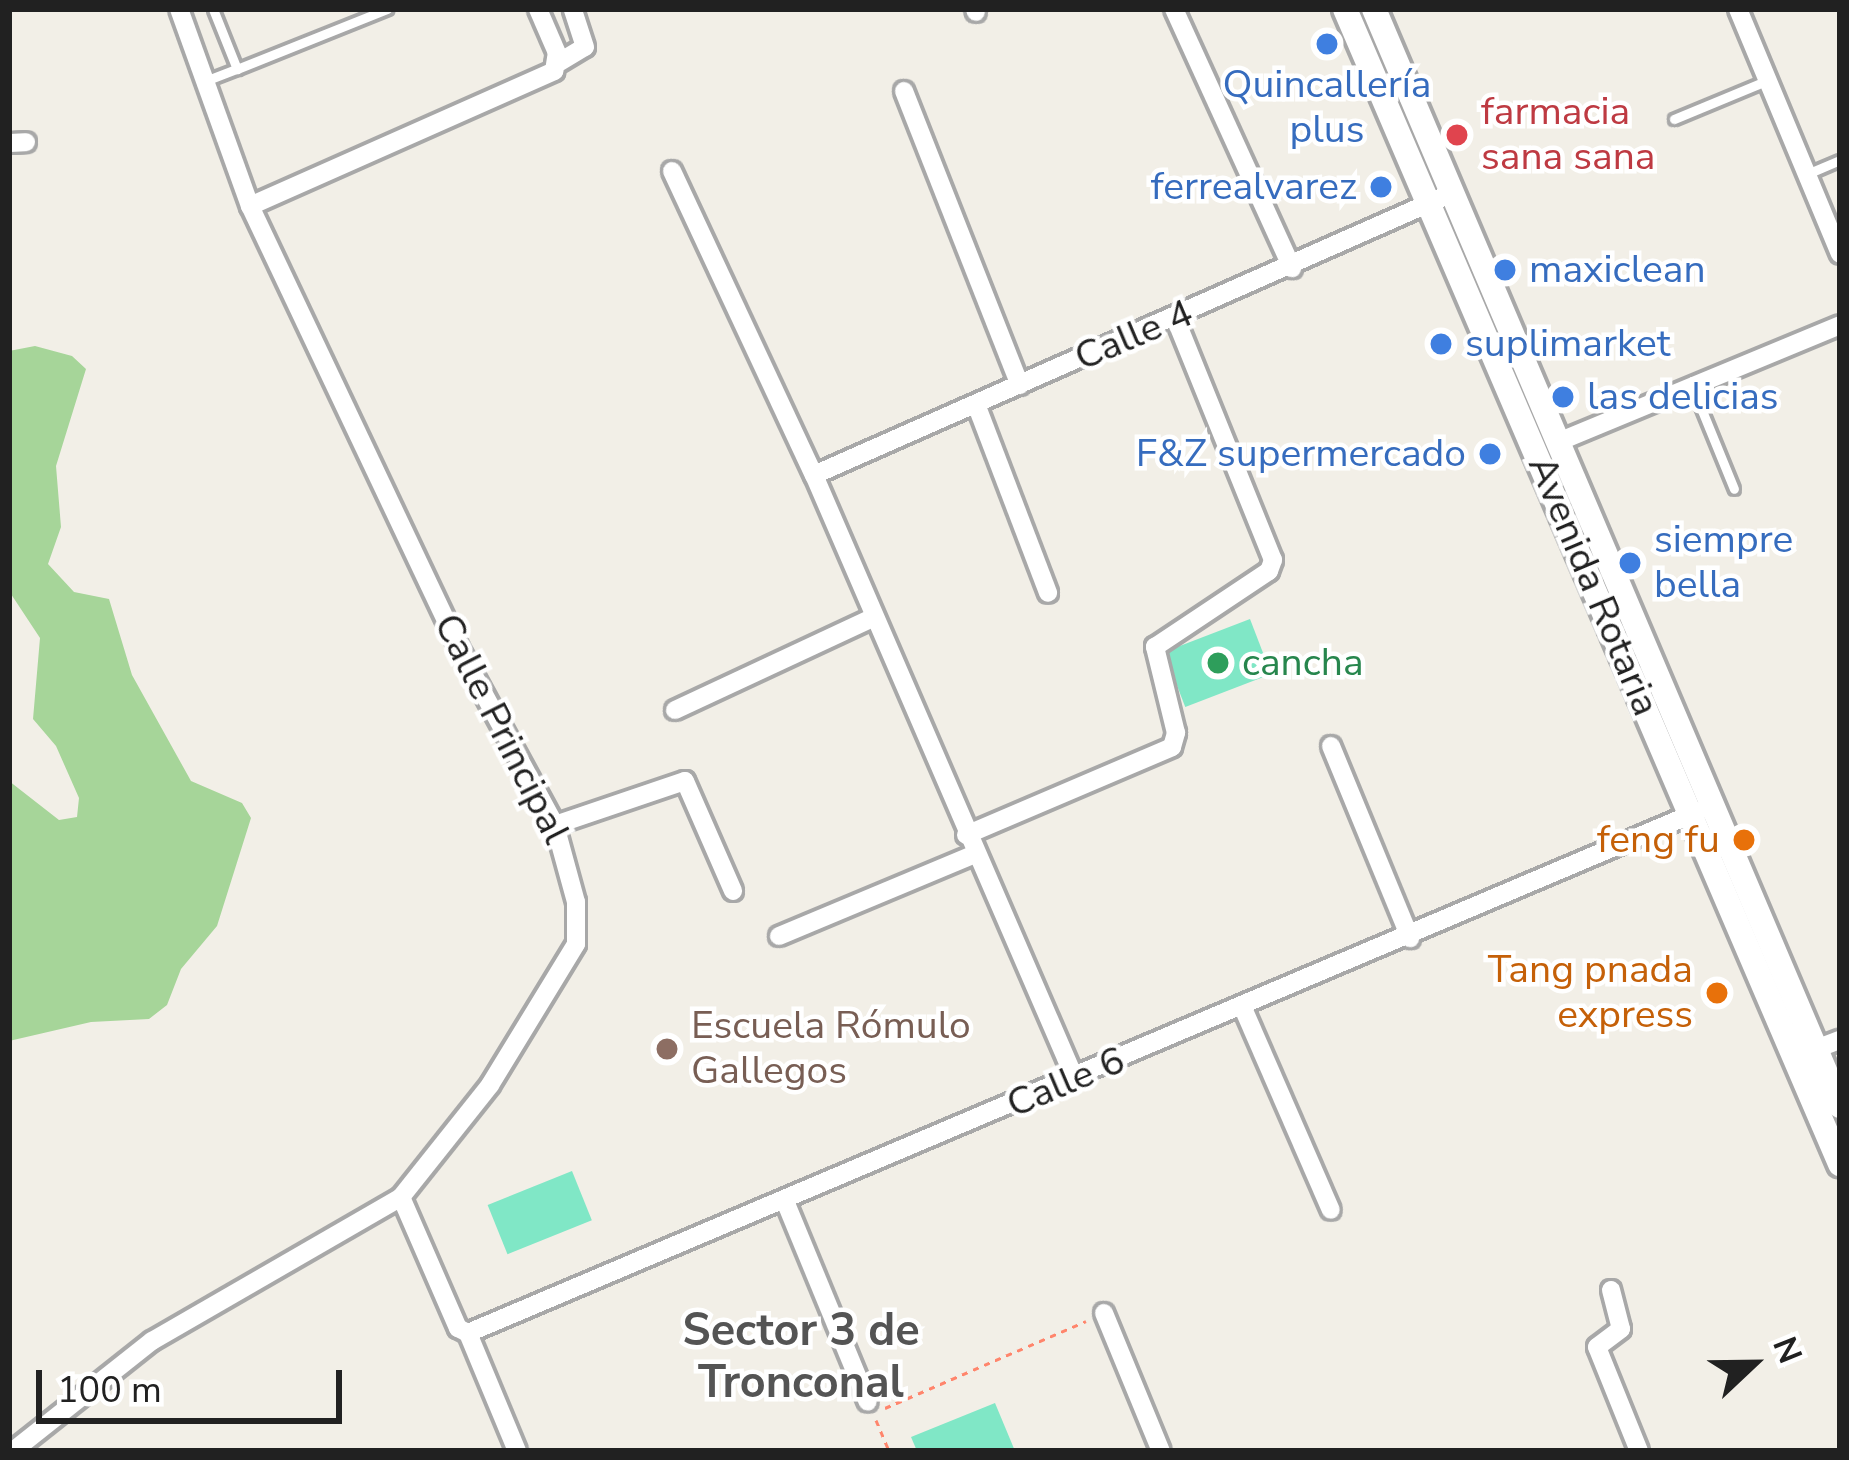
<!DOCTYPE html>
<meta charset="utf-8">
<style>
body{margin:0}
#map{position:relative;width:1849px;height:1460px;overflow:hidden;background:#f2efe7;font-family:"Nunito Sans",sans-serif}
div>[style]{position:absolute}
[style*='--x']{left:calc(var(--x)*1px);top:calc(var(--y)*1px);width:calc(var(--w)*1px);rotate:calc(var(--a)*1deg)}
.forest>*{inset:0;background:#a6d599}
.pitch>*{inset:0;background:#80e7c6;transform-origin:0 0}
.path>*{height:3px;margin-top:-1.5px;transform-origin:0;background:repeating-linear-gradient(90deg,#ff856c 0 6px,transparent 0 12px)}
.roads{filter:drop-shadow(3px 0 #a8a8a8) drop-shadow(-3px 0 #a8a8a8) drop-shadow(0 3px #a8a8a8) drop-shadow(0 -3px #a8a8a8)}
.service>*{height:9px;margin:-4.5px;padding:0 4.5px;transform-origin:4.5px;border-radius:4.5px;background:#fff}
.minor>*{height:18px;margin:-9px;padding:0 9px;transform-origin:9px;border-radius:9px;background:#fff}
.tertiary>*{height:24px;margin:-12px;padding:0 12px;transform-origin:12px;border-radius:12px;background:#fff}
.dots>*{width:33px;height:33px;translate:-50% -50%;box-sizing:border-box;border:6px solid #fff;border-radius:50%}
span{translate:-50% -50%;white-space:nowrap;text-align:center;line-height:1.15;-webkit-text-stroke:9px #fff;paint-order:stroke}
.shop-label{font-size:39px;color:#366cbe}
.right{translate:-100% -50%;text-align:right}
.left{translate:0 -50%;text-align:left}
.health-label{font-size:39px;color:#be3a42}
.street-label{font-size:39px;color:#212121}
.leisure-label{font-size:39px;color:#27864d}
.food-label{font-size:39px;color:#c56008}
.education-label{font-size:39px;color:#785e54}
.quarter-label{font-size:45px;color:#545454;font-weight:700}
.frame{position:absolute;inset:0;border:12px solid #212121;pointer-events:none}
.north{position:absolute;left:1693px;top:1304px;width:120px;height:120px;-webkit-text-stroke:9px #fff;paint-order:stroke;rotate:68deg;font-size:33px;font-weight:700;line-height:48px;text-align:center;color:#212121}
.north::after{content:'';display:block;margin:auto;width:42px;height:54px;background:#212121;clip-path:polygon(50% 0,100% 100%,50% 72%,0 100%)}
.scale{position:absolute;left:36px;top:1370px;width:306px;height:54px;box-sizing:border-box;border:6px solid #212121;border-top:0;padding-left:15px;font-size:36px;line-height:42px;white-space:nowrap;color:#212121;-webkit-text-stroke:9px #fff;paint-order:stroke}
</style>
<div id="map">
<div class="forest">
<i style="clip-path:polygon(35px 346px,72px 356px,86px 369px,56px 466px,61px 527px,48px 564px,74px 592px,109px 599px,132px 675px,191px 781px,242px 803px,251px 818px,217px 926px,181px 969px,167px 1005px,149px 1019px,91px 1022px,9px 1041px,9px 781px,59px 820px,77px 817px,79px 798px,56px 746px,33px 719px,40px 638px,9px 591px,9px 351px)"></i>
</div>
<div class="pitch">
<i style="left:1250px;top:619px;width:59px;height:92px;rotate:69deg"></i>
<i style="left:572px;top:1171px;width:53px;height:91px;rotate:68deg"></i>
<i style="clip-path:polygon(995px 1403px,1015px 1451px,917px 1451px,911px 1437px)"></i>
</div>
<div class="path">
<i style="--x:885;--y:1408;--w:219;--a:-23.4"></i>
<i style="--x:876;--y:1420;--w:34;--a:67"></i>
</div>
<div class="roads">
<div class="service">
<i style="--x:213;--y:9;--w:65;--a:68.2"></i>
<i style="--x:237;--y:69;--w:162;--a:-21.8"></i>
<i style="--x:205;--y:81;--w:34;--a:-21"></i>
<i style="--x:1674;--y:119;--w:102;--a:-22.5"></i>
<i style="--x:1807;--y:174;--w:36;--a:-23"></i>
<i style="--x:1692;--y:386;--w:111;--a:67.8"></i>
</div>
<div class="minor">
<i style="--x:975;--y:9;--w:3;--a:72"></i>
<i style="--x:1174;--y:9;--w:285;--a:65.5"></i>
<i style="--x:1738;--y:9;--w:265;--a:67.4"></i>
<i style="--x:558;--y:63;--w:31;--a:-31"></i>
<i style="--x:585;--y:47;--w:40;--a:-108"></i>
<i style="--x:904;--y:91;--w:316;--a:68.5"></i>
<i style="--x:9;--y:143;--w:17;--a:-3"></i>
<i style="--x:672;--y:171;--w:336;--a:65"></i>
<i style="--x:814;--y:475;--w:658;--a:66.63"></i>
<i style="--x:250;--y:206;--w:333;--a:-23.9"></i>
<i style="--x:554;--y:71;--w:18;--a:-81"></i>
<i style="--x:557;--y:53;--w:48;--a:-113.4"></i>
<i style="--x:976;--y:404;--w:202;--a:69.1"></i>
<i style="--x:1558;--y:442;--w:305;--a:-22.5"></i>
<i style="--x:814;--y:475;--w:698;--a:-23.85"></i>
<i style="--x:675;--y:710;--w:217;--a:-25"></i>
<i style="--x:1331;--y:746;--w:208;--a:67.6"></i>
<i style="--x:555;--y:825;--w:137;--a:-18.7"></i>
<i style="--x:685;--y:781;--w:120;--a:66.4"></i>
<i style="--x:966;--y:835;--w:224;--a:-23.1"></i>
<i style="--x:1172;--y:747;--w:15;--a:-74"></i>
<i style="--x:1176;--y:733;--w:89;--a:-103.7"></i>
<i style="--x:1155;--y:647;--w:137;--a:-33.7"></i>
<i style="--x:1269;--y:571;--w:12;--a:-70"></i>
<i style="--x:1273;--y:560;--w:261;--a:-112"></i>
<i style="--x:779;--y:936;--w:212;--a:-22.7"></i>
<i style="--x:1243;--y:1008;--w:220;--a:66.5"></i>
<i style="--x:1816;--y:1049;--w:26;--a:-21"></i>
<i style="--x:401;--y:1197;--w:143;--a:66.5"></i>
<i style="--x:458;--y:1328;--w:11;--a:27"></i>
<i style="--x:785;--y:1201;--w:217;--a:67.6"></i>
<i style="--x:1611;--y:1290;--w:40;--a:75.6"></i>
<i style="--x:1621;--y:1329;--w:30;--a:143"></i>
<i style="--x:1597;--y:1347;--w:112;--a:68"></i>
<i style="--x:1104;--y:1313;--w:149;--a:67.6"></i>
<i style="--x:13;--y:1451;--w:177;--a:-38.4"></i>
<i style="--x:152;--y:1341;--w:288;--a:-30"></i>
<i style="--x:401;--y:1197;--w:143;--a:-51.5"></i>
<i style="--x:490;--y:1085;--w:165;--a:-58.6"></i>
<i style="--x:576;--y:944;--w:42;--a:-90"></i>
<i style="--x:576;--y:902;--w:80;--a:-105.3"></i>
<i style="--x:555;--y:825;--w:201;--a:-118.5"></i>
<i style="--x:459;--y:648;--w:489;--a:-115.3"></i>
<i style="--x:250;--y:206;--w:209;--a:-109.8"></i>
<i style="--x:517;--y:1451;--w:128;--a:-112.6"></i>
<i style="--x:468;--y:1333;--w:1337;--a:-22.98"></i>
</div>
<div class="tertiary">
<i style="--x:1345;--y:9;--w:1257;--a:66.8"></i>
<i style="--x:1374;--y:9;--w:1192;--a:66.98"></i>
</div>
</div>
<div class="dots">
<i style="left:1327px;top:44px;background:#3f7fe0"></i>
<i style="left:1457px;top:135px;background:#e0444e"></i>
<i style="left:1381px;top:187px;background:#3f7fe0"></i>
<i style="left:1505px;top:270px;background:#3f7fe0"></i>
<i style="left:1441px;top:344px;background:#3f7fe0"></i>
<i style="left:1563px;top:397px;background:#3f7fe0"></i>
<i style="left:1490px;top:454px;background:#3f7fe0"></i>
<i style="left:1630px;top:563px;background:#3f7fe0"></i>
<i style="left:1218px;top:663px;background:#2e9e5b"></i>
<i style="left:1744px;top:840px;background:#e8710a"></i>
<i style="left:1717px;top:993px;background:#e8710a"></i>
<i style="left:667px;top:1049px;background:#8d6e63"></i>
</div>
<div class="shop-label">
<span style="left:1327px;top:108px">Quincallería<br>plus</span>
<span class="right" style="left:1357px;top:187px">ferrealvarez</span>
<span class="left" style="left:1529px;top:270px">maxiclean</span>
<span class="left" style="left:1465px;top:344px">suplimarket</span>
<span class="left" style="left:1587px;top:397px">las delicias</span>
<span class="right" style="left:1466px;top:454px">F&amp;Z supermercado</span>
<span class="left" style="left:1654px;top:563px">siempre<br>bella</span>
</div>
<div class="health-label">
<span class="left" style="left:1481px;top:135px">farmacia<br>sana sana</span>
</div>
<div class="street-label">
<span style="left:1134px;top:336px;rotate:-23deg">Calle 4</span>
<span style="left:1593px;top:586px;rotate:67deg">Avenida Rotaria</span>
<span style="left:501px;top:729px;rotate:63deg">Calle Principal</span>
<span style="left:1066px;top:1083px;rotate:-23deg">Calle 6</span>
</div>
<div class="leisure-label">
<span class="left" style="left:1242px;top:663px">cancha</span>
</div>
<div class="food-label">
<span class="right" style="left:1720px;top:840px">feng fu</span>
<span class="right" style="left:1693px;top:993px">Tang pnada<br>express</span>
</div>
<div class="education-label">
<span class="left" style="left:691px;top:1049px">Escuela Rómulo<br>Gallegos</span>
</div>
<div class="quarter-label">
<span style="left:801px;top:1357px">Sector 3 de<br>Tronconal</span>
</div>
<div class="frame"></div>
<div class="north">N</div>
<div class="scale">100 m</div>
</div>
